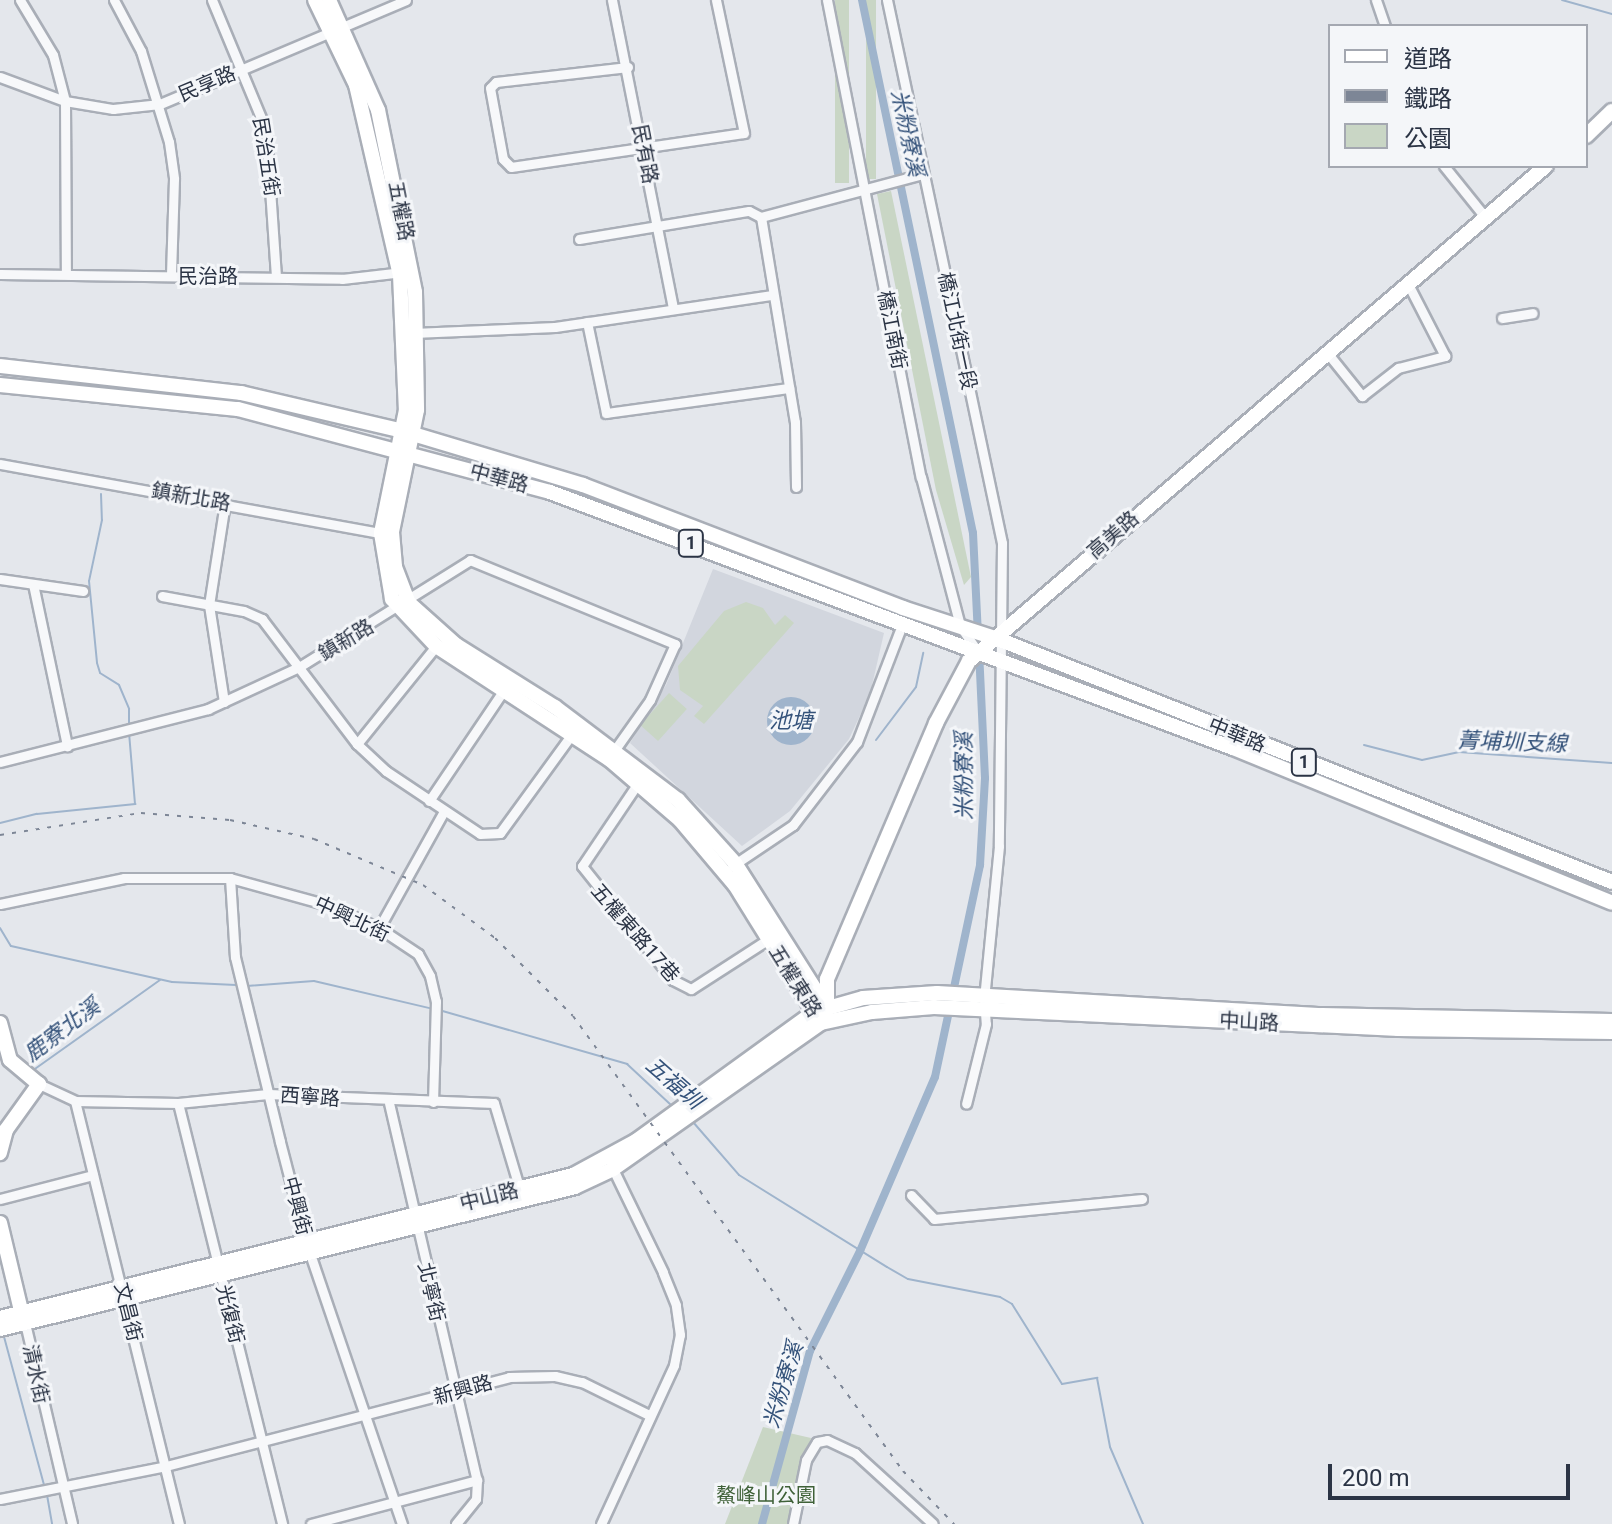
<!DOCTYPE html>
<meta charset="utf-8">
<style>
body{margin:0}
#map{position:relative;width:1612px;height:1524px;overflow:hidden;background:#e4e7ec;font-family:Roboto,"Noto Sans TC",sans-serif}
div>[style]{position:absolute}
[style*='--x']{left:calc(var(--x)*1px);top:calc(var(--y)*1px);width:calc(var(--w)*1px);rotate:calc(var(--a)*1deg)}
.built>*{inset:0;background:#d2d6de}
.green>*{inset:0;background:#c9d6c5;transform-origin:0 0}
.water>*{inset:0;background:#9fb4cc}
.round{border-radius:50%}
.stream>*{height:2px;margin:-1px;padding:0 1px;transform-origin:1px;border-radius:1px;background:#9fb4cc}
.canal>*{height:8px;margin:-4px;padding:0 4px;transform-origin:4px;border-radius:4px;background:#9fb4cc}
.roads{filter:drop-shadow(2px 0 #a9aeb7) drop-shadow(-2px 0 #a9aeb7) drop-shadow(0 2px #a9aeb7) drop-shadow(0 -2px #a9aeb7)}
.street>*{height:9px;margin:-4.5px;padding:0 4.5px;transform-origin:4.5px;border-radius:4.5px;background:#f7f8fa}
.secondary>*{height:14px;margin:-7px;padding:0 7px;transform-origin:7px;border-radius:7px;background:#fff}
.primary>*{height:14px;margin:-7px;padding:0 7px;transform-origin:7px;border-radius:7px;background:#fff}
.rail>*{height:2px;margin-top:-1px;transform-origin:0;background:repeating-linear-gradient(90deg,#7d8696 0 4px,transparent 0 12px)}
span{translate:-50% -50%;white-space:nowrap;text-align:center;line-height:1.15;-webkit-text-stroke:6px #f4f6f9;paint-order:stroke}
.shield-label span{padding:2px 6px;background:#f4f6f9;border:2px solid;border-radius:6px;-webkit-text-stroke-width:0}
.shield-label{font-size:18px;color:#2b3445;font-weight:700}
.street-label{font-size:20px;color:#2b3445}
.park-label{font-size:20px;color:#3f6138}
.water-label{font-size:22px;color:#34527a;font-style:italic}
.legend{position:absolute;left:1328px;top:24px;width:260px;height:144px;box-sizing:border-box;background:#f4f6f9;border:2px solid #a4a8b1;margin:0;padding:10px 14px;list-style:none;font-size:24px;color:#2b3445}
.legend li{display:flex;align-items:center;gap:16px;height:40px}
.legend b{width:40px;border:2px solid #a4a8b1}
.scale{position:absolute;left:1328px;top:1464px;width:242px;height:36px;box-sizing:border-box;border:4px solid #2b3445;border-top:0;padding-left:10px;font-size:24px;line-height:28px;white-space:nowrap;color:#2b3445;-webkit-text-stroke:6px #f4f6f9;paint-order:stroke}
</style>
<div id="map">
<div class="built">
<i style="clip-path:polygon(713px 569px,884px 633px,870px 694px,849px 739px,790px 811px,742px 846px,630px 743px,666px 685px)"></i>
</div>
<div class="green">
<i style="left:835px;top:0;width:14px;height:183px"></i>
<i style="left:866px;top:0;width:10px;height:179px"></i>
<i style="clip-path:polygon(891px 191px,971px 577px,964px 585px,936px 490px,877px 194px)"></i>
<i style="clip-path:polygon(746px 602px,763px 608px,775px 625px,785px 615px,794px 623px,704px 724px,694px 716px,703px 706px,680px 690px,678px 666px,724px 611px)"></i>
<i style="left:669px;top:693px;width:24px;height:43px;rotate:42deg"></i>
<i style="clip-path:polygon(763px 1427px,811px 1438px,787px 1524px,725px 1524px)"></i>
</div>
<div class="water">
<i class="round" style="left:767px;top:697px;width:48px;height:48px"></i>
</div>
<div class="stream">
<i style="--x:1562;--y:0;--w:52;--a:15.6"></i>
<i style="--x:101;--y:494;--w:26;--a:88"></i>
<i style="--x:102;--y:520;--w:62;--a:102"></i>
<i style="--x:89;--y:581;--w:82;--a:84.4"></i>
<i style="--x:97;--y:663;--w:10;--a:73"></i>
<i style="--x:100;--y:673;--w:22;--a:32"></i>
<i style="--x:119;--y:685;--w:26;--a:67"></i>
<i style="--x:129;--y:709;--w:17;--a:90"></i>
<i style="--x:876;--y:740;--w:66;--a:-53"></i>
<i style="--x:916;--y:687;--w:35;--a:-78"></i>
<i style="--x:1364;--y:745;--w:60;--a:14.5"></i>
<i style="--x:1422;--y:760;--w:38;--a:-12"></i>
<i style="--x:1459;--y:752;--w:153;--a:4.1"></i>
<i style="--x:0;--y:823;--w:38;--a:-14"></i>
<i style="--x:37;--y:814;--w:99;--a:-5.8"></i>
<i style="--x:135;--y:804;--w:71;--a:-94.8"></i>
<i style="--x:0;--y:928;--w:21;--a:59"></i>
<i style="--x:11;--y:946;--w:165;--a:12.6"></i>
<i style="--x:172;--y:982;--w:64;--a:2.7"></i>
<i style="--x:247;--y:986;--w:67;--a:-4.3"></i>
<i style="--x:314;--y:981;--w:122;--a:13.2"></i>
<i style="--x:439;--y:1010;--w:196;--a:16"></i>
<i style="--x:627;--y:1064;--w:62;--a:43"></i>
<i style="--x:32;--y:1071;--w:157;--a:-35.4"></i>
<i style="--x:693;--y:1122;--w:70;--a:49"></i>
<i style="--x:739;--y:1175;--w:174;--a:31.9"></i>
<i style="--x:887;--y:1267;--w:24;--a:30"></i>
<i style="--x:908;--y:1279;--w:94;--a:11.1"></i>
<i style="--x:1000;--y:1297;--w:14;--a:30"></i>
<i style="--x:1012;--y:1304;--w:94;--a:58"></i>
<i style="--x:1062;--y:1384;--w:36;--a:-10"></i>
<i style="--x:1097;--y:1378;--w:70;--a:79.3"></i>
<i style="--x:1110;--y:1447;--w:84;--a:66.8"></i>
<i style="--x:3;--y:1333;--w:157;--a:74.9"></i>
<i style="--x:47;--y:1495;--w:29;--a:80"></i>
</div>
<div class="canal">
<i style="--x:862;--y:0;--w:544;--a:78.24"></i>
<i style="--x:973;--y:533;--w:102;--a:87.2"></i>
<i style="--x:762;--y:1524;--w:180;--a:-74.5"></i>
<i style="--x:810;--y:1351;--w:112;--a:-63.4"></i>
<i style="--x:860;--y:1251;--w:189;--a:-66.7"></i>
<i style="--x:935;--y:1077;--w:217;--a:-78"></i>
<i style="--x:980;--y:865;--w:87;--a:-86.7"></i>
<i style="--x:985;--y:778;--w:126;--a:-92.7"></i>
</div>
<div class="roads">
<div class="street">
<i style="--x:20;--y:0;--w:64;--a:59"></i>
<i style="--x:53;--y:55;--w:48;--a:75.4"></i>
<i style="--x:65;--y:101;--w:173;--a:89.7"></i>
<i style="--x:114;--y:0;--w:58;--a:62.1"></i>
<i style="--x:141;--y:51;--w:95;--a:72.9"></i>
<i style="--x:169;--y:142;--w:37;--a:82"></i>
<i style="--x:174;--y:179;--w:97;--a:91.8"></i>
<i style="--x:212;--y:0;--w:141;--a:67.4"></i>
<i style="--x:266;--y:130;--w:147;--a:86.1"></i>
<i style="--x:612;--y:0;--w:315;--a:78.8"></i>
<i style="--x:827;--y:0;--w:486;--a:78.9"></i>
<i style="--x:921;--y:477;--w:154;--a:75.3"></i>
<i style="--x:960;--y:626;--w:32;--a:55"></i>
<i style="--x:887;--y:0;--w:555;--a:78.04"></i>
<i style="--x:1002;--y:543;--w:303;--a:90.6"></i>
<i style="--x:999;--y:846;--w:153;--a:95.6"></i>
<i style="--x:984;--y:998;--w:26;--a:86"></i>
<i style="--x:986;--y:1024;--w:82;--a:104"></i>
<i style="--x:1376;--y:0;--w:28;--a:71"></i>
<i style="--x:628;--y:67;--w:133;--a:173.5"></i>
<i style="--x:496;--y:82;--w:8;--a:135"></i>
<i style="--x:490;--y:88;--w:72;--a:79.6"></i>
<i style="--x:503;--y:159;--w:11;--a:45"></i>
<i style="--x:511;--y:167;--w:235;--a:-8.3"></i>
<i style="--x:744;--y:133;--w:136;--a:-101.9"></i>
<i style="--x:0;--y:77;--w:69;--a:20.3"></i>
<i style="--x:65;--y:101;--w:49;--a:9.5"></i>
<i style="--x:113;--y:109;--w:47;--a:-6.1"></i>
<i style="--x:160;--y:104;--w:267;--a:-22.9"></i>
<i style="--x:1444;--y:166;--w:65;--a:51.2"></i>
<i style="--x:761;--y:217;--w:208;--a:80.6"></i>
<i style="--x:795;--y:422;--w:65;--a:89.1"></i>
<i style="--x:761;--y:217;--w:168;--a:-14.9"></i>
<i style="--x:579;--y:239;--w:172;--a:-9.4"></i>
<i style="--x:749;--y:211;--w:13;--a:27"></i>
<i style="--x:0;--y:274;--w:342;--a:0.8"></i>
<i style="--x:342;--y:279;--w:61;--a:-6.5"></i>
<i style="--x:1502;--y:318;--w:31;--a:-9"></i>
<i style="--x:587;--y:322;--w:93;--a:78.2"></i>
<i style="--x:606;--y:413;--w:185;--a:-7.8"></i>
<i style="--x:413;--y:333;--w:142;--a:-2.4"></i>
<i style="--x:555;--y:327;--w:218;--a:-8.4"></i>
<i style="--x:1329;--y:355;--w:53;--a:51.2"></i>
<i style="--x:1362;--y:396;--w:46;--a:-37.9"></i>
<i style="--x:1398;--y:368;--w:49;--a:-14.3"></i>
<i style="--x:1445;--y:356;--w:79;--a:-117.2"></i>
<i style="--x:0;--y:464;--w:387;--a:10.3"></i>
<i style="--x:0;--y:579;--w:84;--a:8.2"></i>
<i style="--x:33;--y:584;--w:166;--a:78.1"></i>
<i style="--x:162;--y:596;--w:83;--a:10.4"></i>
<i style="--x:244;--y:611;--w:20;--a:24"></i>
<i style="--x:262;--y:619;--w:157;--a:52.8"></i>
<i style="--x:357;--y:744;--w:40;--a:43"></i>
<i style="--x:386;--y:771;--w:113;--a:33.8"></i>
<i style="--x:480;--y:834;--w:20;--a:-3"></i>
<i style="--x:500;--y:833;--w:122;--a:-54"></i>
<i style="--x:224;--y:702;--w:98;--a:-98.8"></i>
<i style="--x:209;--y:605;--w:103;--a:-81.1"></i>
<i style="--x:357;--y:744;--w:126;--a:-51.1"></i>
<i style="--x:0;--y:762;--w:215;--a:-14.3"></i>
<i style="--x:208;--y:709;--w:100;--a:-24.8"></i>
<i style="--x:299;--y:667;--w:202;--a:-32"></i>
<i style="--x:470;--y:560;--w:222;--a:22.3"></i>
<i style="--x:675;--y:644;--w:61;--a:114.1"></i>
<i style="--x:650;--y:700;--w:67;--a:125.3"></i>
<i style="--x:638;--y:783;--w:100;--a:124"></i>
<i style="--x:582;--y:866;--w:146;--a:51.4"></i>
<i style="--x:673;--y:980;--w:20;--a:27"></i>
<i style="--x:691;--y:989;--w:94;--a:-32.8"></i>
<i style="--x:429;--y:801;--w:138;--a:-56"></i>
<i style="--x:732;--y:866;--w:73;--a:-33.9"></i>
<i style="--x:793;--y:825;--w:105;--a:-52.4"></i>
<i style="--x:857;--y:742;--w:125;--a:-69"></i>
<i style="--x:230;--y:878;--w:79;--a:86.4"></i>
<i style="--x:235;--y:957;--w:190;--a:76.3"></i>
<i style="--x:280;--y:1142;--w:103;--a:75.4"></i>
<i style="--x:306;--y:1242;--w:298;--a:71.2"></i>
<i style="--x:0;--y:904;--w:127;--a:-11.8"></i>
<i style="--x:124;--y:878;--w:106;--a:0"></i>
<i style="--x:230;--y:878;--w:102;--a:15.4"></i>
<i style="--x:328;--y:905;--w:56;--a:24.3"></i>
<i style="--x:379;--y:928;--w:47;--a:33.7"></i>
<i style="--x:418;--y:954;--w:25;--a:61"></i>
<i style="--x:430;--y:976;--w:26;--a:77"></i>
<i style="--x:436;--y:1001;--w:101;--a:91.7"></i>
<i style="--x:379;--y:928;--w:134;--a:-60.9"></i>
<i style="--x:39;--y:1084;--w:40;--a:25"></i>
<i style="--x:75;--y:1101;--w:103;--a:1.1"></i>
<i style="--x:178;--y:1103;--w:90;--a:-5.7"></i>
<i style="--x:268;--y:1094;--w:226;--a:2.3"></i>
<i style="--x:494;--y:1103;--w:91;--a:73.4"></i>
<i style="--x:75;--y:1101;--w:436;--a:76.2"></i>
<i style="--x:178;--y:1103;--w:434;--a:76.1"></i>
<i style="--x:389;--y:1103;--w:387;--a:76.9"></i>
<i style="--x:477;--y:1480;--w:19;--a:93"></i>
<i style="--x:476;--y:1499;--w:32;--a:129"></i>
<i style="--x:911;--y:1195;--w:33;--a:46"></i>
<i style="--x:934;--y:1219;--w:209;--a:-5.5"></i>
<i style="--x:0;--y:1199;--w:96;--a:-14.5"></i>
<i style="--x:25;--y:1323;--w:206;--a:76.8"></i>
<i style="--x:0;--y:1499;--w:169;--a:-11.2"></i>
<i style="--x:166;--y:1466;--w:354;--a:-14.5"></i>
<i style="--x:509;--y:1377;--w:46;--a:-1.2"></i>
<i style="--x:555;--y:1376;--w:28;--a:13"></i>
<i style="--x:582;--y:1382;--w:75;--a:26.2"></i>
<i style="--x:311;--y:1524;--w:172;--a:-14.8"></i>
<i style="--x:601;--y:1524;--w:175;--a:-65.3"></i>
<i style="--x:674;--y:1365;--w:31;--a:-79"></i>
<i style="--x:680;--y:1335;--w:30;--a:-98"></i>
<i style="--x:676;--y:1305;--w:35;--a:-112"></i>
<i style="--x:663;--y:1272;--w:119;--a:-115.9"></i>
<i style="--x:793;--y:1524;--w:65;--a:-78.5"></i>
<i style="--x:806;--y:1460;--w:21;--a:-59"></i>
<i style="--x:817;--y:1442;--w:10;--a:-11"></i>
<i style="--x:827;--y:1440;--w:31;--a:25"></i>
<i style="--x:855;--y:1453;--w:105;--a:42.3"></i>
</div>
<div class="secondary">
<i style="--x:315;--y:0;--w:94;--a:64.2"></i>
<i style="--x:356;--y:85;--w:195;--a:77"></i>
<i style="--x:400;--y:275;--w:135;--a:87.5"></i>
<i style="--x:406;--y:410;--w:126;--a:101.5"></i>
<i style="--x:381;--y:533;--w:67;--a:80.5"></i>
<i style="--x:392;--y:599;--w:64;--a:46.9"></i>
<i style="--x:436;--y:646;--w:207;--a:33.2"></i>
<i style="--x:609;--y:759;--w:94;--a:40.7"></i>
<i style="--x:680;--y:820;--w:85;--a:49.8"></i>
<i style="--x:735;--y:885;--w:159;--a:58.1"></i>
<i style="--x:329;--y:0;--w:120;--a:66"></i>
<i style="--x:378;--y:110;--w:186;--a:78.5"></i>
<i style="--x:415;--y:292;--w:118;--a:89"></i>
<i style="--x:417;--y:410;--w:125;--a:101.6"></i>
<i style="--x:392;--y:532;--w:35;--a:85"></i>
<i style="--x:395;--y:567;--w:39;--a:69"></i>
<i style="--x:409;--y:603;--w:63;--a:41.8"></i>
<i style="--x:456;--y:645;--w:117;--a:32.1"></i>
<i style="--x:555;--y:707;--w:154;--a:37.1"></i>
<i style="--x:678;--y:800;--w:85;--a:47.9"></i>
<i style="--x:735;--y:863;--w:172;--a:57.6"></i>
<i style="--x:1586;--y:136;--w:36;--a:-44"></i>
<i style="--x:827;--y:1005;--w:26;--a:-90"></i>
<i style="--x:827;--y:979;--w:278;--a:-66.9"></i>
<i style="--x:936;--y:723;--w:70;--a:-62"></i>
<i style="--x:969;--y:661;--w:760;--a:-40.63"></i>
<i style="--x:0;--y:1023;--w:38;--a:75"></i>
<i style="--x:10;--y:1060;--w:38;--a:40"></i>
<i style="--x:39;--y:1084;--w:57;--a:125.7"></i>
<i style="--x:6;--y:1130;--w:24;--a:105"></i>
<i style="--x:0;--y:1223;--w:99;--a:76.5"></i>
<i style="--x:0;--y:1318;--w:591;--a:-14.01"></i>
<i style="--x:573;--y:1175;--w:72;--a:-28.4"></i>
<i style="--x:636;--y:1141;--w:220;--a:-35.9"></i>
<i style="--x:814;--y:1012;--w:51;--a:-15.9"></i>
<i style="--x:863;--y:998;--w:74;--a:-3.9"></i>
<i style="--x:937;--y:993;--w:386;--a:3.3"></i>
<i style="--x:1322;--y:1015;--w:290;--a:1.2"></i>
<i style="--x:0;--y:1329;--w:592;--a:-13.87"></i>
<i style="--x:575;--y:1187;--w:42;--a:-25.3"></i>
<i style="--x:613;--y:1169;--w:254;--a:-35.1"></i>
<i style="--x:821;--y:1023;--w:52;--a:-12.2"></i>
<i style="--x:872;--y:1012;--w:62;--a:-4.6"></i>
<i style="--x:934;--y:1007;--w:465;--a:2.7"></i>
<i style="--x:1398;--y:1029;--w:214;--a:0.8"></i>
</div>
<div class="primary">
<i style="--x:0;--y:366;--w:243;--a:6.4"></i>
<i style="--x:241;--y:393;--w:166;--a:13.2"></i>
<i style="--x:403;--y:431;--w:188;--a:16.7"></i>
<i style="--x:583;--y:485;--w:343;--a:21"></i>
<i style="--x:903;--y:608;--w:100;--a:18.1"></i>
<i style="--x:998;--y:639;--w:660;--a:21.59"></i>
<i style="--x:0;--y:385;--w:239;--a:5.8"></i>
<i style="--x:238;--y:409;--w:323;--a:14.9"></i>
<i style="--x:550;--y:492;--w:729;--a:20.55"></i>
<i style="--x:1233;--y:748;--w:409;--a:22.2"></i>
</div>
</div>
<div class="rail">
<i style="--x:0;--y:835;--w:143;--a:-8.9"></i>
<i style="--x:141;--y:813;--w:89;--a:4.5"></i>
<i style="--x:230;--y:820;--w:86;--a:12.7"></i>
<i style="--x:314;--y:839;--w:118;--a:22.9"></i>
<i style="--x:423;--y:885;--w:89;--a:36.4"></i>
<i style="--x:495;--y:938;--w:110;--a:45"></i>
<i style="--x:573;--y:1016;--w:562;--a:54.05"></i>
<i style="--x:903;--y:1471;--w:74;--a:46.1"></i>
</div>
<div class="shield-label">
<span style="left:691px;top:543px">1</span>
<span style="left:1304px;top:762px">1</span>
</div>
<div class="street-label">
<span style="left:207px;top:84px;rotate:-23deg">民享路</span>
<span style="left:645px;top:154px;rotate:79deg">民有路</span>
<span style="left:266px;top:157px;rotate:81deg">民治五街</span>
<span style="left:401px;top:211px;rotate:79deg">五權路</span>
<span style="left:208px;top:276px">民治路</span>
<span style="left:892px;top:330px;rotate:79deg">橋江南街</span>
<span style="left:957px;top:331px;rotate:78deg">橋江北街一段</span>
<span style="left:499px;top:478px;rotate:15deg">中華路</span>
<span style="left:191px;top:497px;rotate:10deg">鎮新北路</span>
<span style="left:1113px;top:535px;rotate:-41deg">高美路</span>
<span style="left:346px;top:640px;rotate:-31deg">鎮新路</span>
<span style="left:1237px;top:735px;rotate:22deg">中華路</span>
<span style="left:352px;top:919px;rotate:25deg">中興北街</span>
<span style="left:635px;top:933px;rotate:49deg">五權東路17巷</span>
<span style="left:795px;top:981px;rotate:58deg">五權東路</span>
<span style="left:1249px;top:1022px;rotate:3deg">中山路</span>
<span style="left:310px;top:1097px;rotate:4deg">西寧路</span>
<span style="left:489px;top:1197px;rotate:-14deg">中山路</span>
<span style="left:297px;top:1206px;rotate:75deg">中興街</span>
<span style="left:431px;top:1292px;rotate:77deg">北寧街</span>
<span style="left:128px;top:1312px;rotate:76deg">文昌街</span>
<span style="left:230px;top:1314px;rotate:76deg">光復街</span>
<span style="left:36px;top:1374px;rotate:78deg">清水街</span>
<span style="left:463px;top:1390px;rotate:-16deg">新興路</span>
</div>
<div class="park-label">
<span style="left:766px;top:1495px">鰲峰山公園</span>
</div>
<div class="water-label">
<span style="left:908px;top:133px;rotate:78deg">米粉寮溪</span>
<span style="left:791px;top:721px">池塘</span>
<span style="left:1512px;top:742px;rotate:2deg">菁埔圳支線</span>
<span style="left:964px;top:776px;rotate:-90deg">米粉寮溪</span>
<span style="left:62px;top:1030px;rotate:-37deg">鹿寮北溪</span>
<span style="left:674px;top:1083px;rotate:41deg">五福圳</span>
<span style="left:783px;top:1385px;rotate:-73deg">米粉寮溪</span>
</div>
<ul class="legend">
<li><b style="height:10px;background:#fff"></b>道路</li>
<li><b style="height:10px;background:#7d8696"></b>鐵路</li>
<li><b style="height:22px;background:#c9d6c5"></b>公園</li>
</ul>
<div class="scale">200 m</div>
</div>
